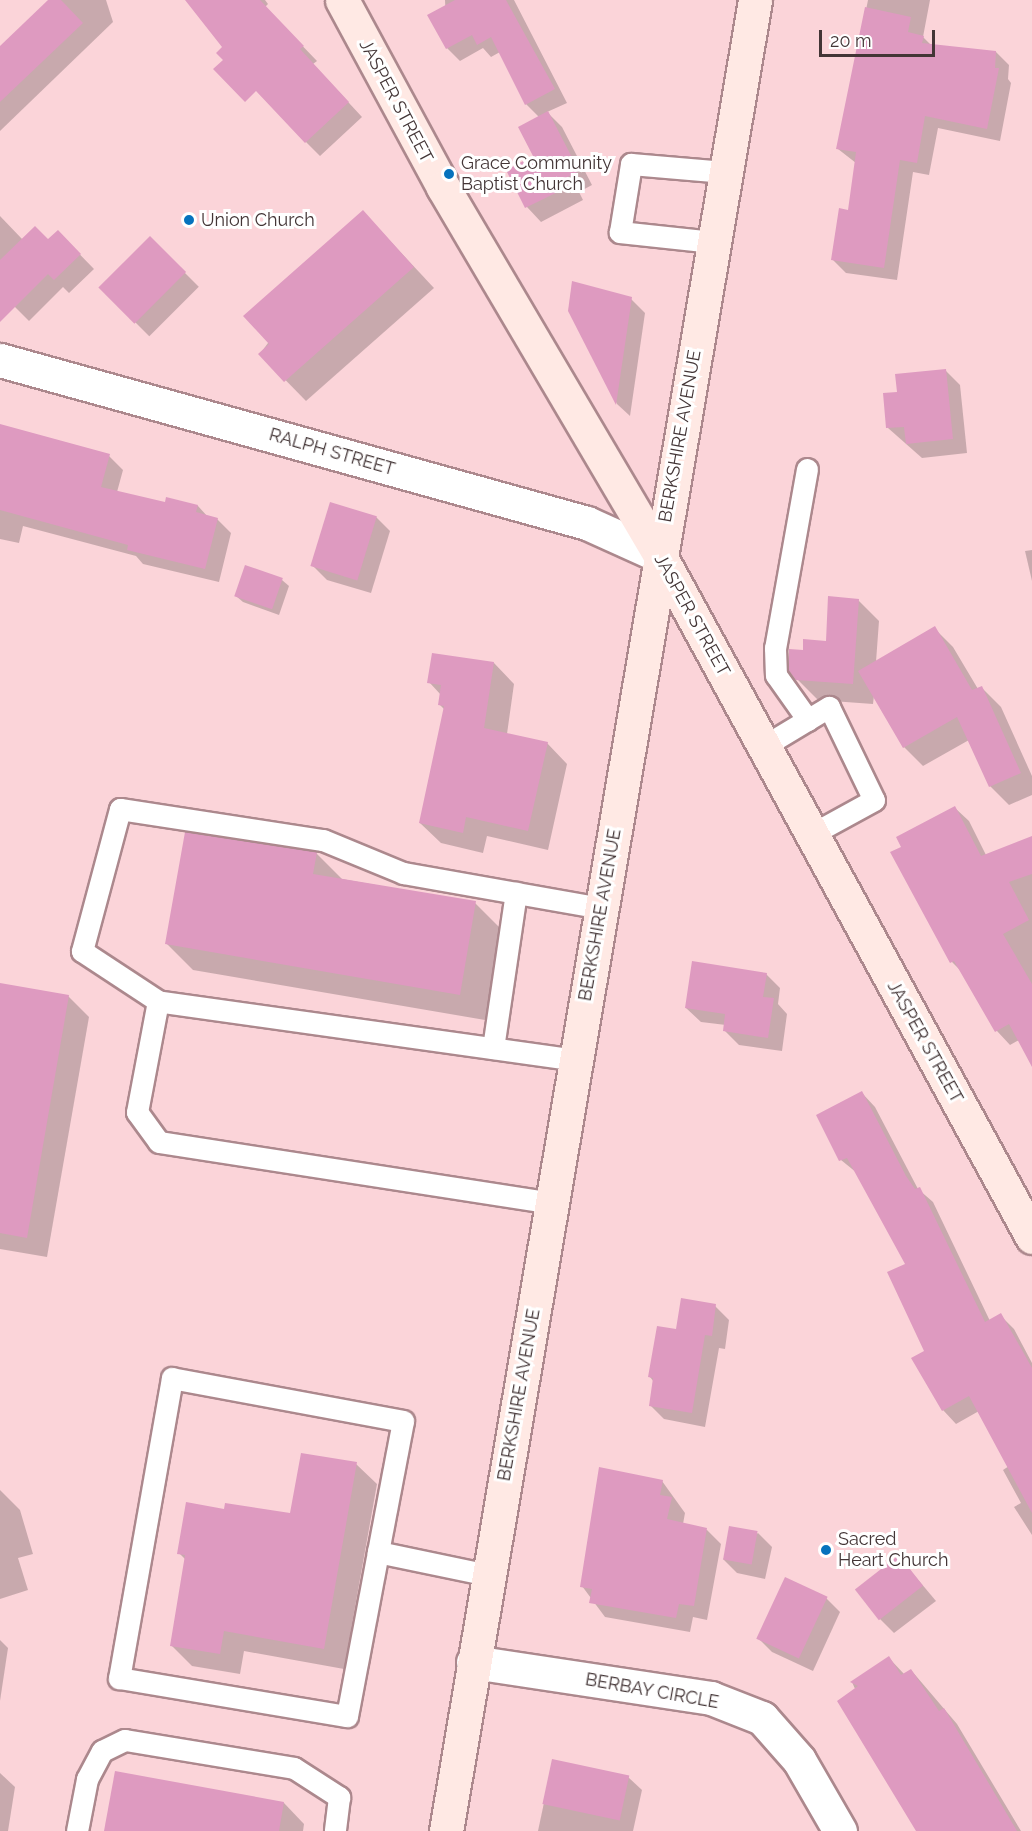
<!DOCTYPE html>
<style>
body{margin:0}
#map{position:relative;width:1032px;height:1831px;overflow:hidden;background:#fbd4d9;font-family:Raleway,sans-serif}
div>[style]{position:absolute}
[style*='--x']{left:calc(var(--x)*1px);top:calc(var(--y)*1px);width:calc(var(--w)*1px);rotate:calc(var(--a)*1deg)}
.shadow>*{inset:0;background:#0003;transform-origin:0 0}
.building>*{inset:0;background:#de9ac0;transform-origin:0 0}
.roads{filter:drop-shadow(2px 0 #ac888d) drop-shadow(-2px 0 #ac888d) drop-shadow(0 2px #ac888d) drop-shadow(0 -2px #ac888d)}
.service>*{height:21px;margin:-10.5px;padding:0 10.5px;transform-origin:10.5px;border-radius:10.5px;background:#fff}
.minor>*{height:33px;margin:-16.5px;padding:0 16.5px;transform-origin:16.5px;border-radius:16.5px;background:#fff}
.secondary>*{height:33px;margin:-16.5px;padding:0 16.5px;transform-origin:16.5px;border-radius:16.5px;background:#ffe9e4}
.dots>*{width:16px;height:16px;translate:-50% -50%;box-sizing:border-box;border:3px solid #fff;border-radius:50%}
span{translate:-50% -50%;white-space:nowrap;text-align:center;line-height:1.15;-webkit-text-stroke:6px #fff;paint-order:stroke}
.street-label{font-size:18px;color:#433536}
.poi-label{font-size:18px;color:#433536}
.left{translate:0 -50%;text-align:left}
.scale{position:absolute;left:819px;top:30px;width:116px;height:27px;box-sizing:border-box;border:3px solid #433536;border-top:0;padding-left:8px;font-size:18px;line-height:21px;white-space:nowrap;color:#433536;-webkit-text-stroke:4px #fff;paint-order:stroke}
</style>
<div id="map">
<div class="shadow">
<i style="clip-path:polygon(57px 0,106px 0,113px 22px,0 131px,0 48px)"></i>
<i style="clip-path:polygon(218px 0,265px 0,268px 4px,265px 7px,317px 61px,313px 64px,362px 117px,320px 156px,306px 142px)"></i>
<i style="clip-path:polygon(445px 0,514px 0,567px 103px,547px 112px,562px 127px,592px 185px,579px 192px,583px 200px,541px 222px,527px 207px,508px 171px,535px 157px,539px 117px,526px 104px,500px 52px,491px 57px,483px 48px,460px 61px,447px 48px)"></i>
<i style="clip-path:polygon(868px 0,930px 0,923px 37px,932px 46px,996px 52px,1009px 65px,1008px 79px,1011px 83px,1000px 141px,938px 128px,929px 175px,913px 172px,897px 280px,846px 273px,833px 260px,849px 211px,856px 163px,838px 149px)"></i>
<i style="clip-path:polygon(363px 212px,434px 288px,306px 401px,260px 354px)"></i>
<i style="clip-path:polygon(0 216px,23px 240px,48px 241px,58px 232px,94px 269px,69px 293px,63px 287px,29px 321px,0 292px)"></i>
<i style="left:150px;top:238px;width:69px;height:70px;rotate:45deg"></i>
<i style="clip-path:polygon(631px 299px,645px 313px,630px 416px,617px 404px,569px 311px)"></i>
<i style="clip-path:polygon(946px 371px,960px 385px,967px 453px,922px 458px,888px 428px,898px 393px)"></i>
<i style="clip-path:polygon(0 428px,109px 456px,123px 470px,117px 492px,166px 504px,198px 506px,208px 517px,217px 519px,231px 533px,219px 582px,143px 564px,136px 556px,23px 526px,19px 543px,0 539px)"></i>
<i style="clip-path:polygon(376px 517px,390px 531px,371px 593px,327px 580px,313px 566px)"></i>
<i style="clip-path:polygon(1032px 550px,1032px 581px,1025px 551px)"></i>
<i style="clip-path:polygon(246px 567px,282px 580px,289px 586px,279px 615px,243px 602px,236px 596px)"></i>
<i style="clip-path:polygon(858px 600px,879px 621px,876px 662px,934px 628px,953px 647px,978px 689px,982px 688px,1001px 707px,1032px 776px,1032px 795px,1009px 805px,990px 786px,969px 740px,923px 766px,904px 747px,874px 695px,873px 704px,818px 700px,797px 679px,804px 652px,827px 643px)"></i>
<i style="clip-path:polygon(494px 663px,514px 684px,507px 734px,547px 743px,567px 764px,548px 850px,487px 836px,483px 853px,441px 843px,420px 823px,445px 710px,440px 705px,441px 695px,429px 682px)"></i>
<i style="clip-path:polygon(955px 808px,969px 821px,986px 855px,1032px 837px,1032px 1064px,1019px 1040px,1010px 1045px,997px 1031px,963px 973px,952px 962px,903px 847px)"></i>
<i style="clip-path:polygon(316px 853px,342px 879px,475px 903px,501px 929px,485px 1020px,193px 970px,167px 944px)"></i>
<i style="clip-path:polygon(766px 974px,780px 988px,778px 1004px,787px 1014px,782px 1051px,739px 1045px,725px 1031px,726px 1025px,701px 1022px,686px 1008px)"></i>
<i style="clip-path:polygon(0 984px,68px 996px,89px 1017px,47px 1257px,0 1249px)"></i>
<i style="clip-path:polygon(862px 1093px,875px 1107px,918px 1189px,933px 1202px,990px 1321px,1000px 1315px,1014px 1329px,1032px 1363px,1032px 1535px,1014px 1507px,1021px 1503px,1003px 1470px,1009px 1466px,979px 1411px,956px 1424px,943px 1410px,907px 1264px,857px 1173px,841px 1160px)"></i>
<i style="clip-path:polygon(715px 1306px,729px 1320px,725px 1349px,719px 1348px,705px 1427px,664px 1419px,650px 1405px,654px 1382px,650px 1377px,677px 1331px)"></i>
<i style="clip-path:polygon(356px 1464px,377px 1484px,344px 1669px,244px 1651px,240px 1674px,192px 1666px,172px 1646px,186px 1560px,179px 1553px,225px 1510px,292px 1515px)"></i>
<i style="clip-path:polygon(662px 1481px,685px 1513px,683px 1524px,707px 1530px,721px 1544px,707px 1620px,693px 1617px,690px 1632px,605px 1617px,582px 1586px)"></i>
<i style="clip-path:polygon(0 1490px,20px 1510px,33px 1554px,18px 1558px,28px 1590px,0 1599px)"></i>
<i style="clip-path:polygon(758px 1533px,772px 1547px,765px 1579px,737px 1573px,723px 1559px)"></i>
<i style="clip-path:polygon(899px 1557px,936px 1601px,894px 1633px,880px 1619px)"></i>
<i style="clip-path:polygon(826px 1598px,840px 1612px,813px 1671px,772px 1652px,758px 1638px)"></i>
<i style="clip-path:polygon(0 1640px,8px 1648px,0 1701px)"></i>
<i style="clip-path:polygon(889px 1658px,905px 1675px,911px 1670px,957px 1724px,1021px 1831px,917px 1831px,852px 1682px)"></i>
<i style="clip-path:polygon(553px 1760px,628px 1777px,642px 1790px,633px 1831px,538px 1831px)"></i>
<i style="clip-path:polygon(0 1773px,15px 1787px,8px 1831px,0 1831px)"></i>
<i style="clip-path:polygon(284px 1803px,304px 1824px,303px 1831px,105px 1831px)"></i>
</div>
<div class="building">
<i style="clip-path:polygon(48px 0,61px 0,83px 23px,0 102px,0 46px)"></i>
<i style="clip-path:polygon(185px 0,260px 0,304px 46px,300px 49px,349px 102px,305px 143px,256px 91px,245px 102px,213px 69px,223px 60px,216px 53px,222px 47px)"></i>
<i style="clip-path:polygon(455px 0,506px 0,555px 89px,525px 105px,491px 37px,477px 45px,472px 35px,446px 49px,427px 15px)"></i>
<i style="clip-path:polygon(865px 7px,911px 17px,908px 32px,924px 36px,922px 43px,996px 51px,995px 68px,999px 68px,987px 129px,925px 116px,917px 163px,900px 160px,884px 268px,831px 260px,839px 208px,848px 210px,856px 152px,836px 149px)"></i>
<i style="clip-path:polygon(548px 111px,579px 171px,566px 178px,570px 186px,525px 208px,506px 170px,533px 156px,518px 127px)"></i>
<i style="clip-path:polygon(363px 210px,414px 267px,284px 382px,258px 354px,269px 344px,243px 316px)"></i>
<i style="clip-path:polygon(35px 226px,48px 239px,58px 230px,81px 254px,54px 280px,48px 274px,0 322px,0 260px)"></i>
<i style="left:150px;top:236px;width:51px;height:73px;rotate:45deg"></i>
<i style="clip-path:polygon(572px 281px,632px 297px,616px 405px,568px 311px)"></i>
<i style="clip-path:polygon(946px 369px,953px 439px,906px 444px,904px 427px,886px 428px,883px 393px,897px 392px,895px 374px)"></i>
<i style="clip-path:polygon(0 424px,110px 454px,101px 487px,165px 502px,166px 497px,198px 505px,196px 512px,218px 518px,205px 569px,127px 550px,128px 545px,0 510px)"></i>
<i style="left:330px;top:502px;width:49px;height:67px;rotate:17deg"></i>
<i style="left:245px;top:565px;width:40px;height:33px;rotate:19deg"></i>
<i style="clip-path:polygon(828px 596px,859px 599px,853px 684px,796px 680px,789px 671px,789px 649px,803px 650px,803px 639px,826px 641px)"></i>
<i style="clip-path:polygon(935px 626px,972px 690px,982px 686px,1021px 773px,989px 787px,957px 717px,903px 748px,858px 671px)"></i>
<i style="clip-path:polygon(432px 653px,494px 662px,484px 728px,548px 742px,528px 831px,466px 817px,463px 833px,419px 823px,444px 706px,438px 705px,441px 685px,427px 683px)"></i>
<i style="clip-path:polygon(955px 806px,981px 856px,1032px 836px,1032px 874px,1009px 882px,1029px 920px,1003px 934px,1032px 984px,1032px 1067px,1009px 1024px,995px 1032px,954px 961px,950px 963px,890px 852px,901px 847px,896px 837px)"></i>
<i style="clip-path:polygon(185px 832px,317px 852px,313px 874px,476px 901px,460px 995px,165px 944px)"></i>
<i style="clip-path:polygon(692px 961px,767px 973px,763px 997px,774px 998px,768px 1038px,723px 1031px,725px 1014px,685px 1008px)"></i>
<i style="clip-path:polygon(0 983px,69px 995px,27px 1238px,0 1233px)"></i>
<i style="clip-path:polygon(862px 1091px,906px 1176px,915px 1189px,920px 1187px,985px 1322px,1001px 1313px,1032px 1368px,1032px 1513px,969px 1396px,942px 1411px,911px 1358px,924px 1351px,887px 1272px,905px 1264px,847px 1158px,839px 1161px,816px 1115px)"></i>
<i style="clip-path:polygon(681px 1298px,716px 1304px,712px 1336px,705px 1335px,692px 1413px,649px 1406px,653px 1378px,648px 1377px,657px 1326px,676px 1329px)"></i>
<i style="clip-path:polygon(301px 1453px,357px 1462px,324px 1649px,224px 1631px,220px 1654px,170px 1646px,185px 1555px,177px 1554px,186px 1502px,224px 1509px,225px 1503px,290px 1513px)"></i>
<i style="clip-path:polygon(599px 1467px,663px 1480px,660px 1495px,672px 1497px,667px 1519px,707px 1528px,694px 1606px,679px 1604px,676px 1618px,589px 1603px,592px 1589px,580px 1587px)"></i>
<i style="left:729px;top:1526px;width:29px;height:34px;rotate:10deg"></i>
<i style="left:899px;top:1555px;width:39px;height:56px;rotate:52deg"></i>
<i style="left:785px;top:1577px;width:47px;height:68px;rotate:25deg"></i>
<i style="clip-path:polygon(889px 1656px,901px 1675px,911px 1669px,939px 1711px,944px 1708px,1017px 1831px,916px 1831px,837px 1701px,858px 1686px,850px 1682px)"></i>
<i style="left:552px;top:1759px;width:79px;height:46px;rotate:12deg"></i>
<i style="clip-path:polygon(115px 1771px,284px 1802px,279px 1831px,104px 1831px)"></i>
</div>
<div class="roads">
<div class="service">
<i style="--x:713;--y:242;--w:94;--a:-173.9"></i>
<i style="--x:620;--y:232;--w:69;--a:-80.8"></i>
<i style="--x:631;--y:164;--w:94;--a:4.9"></i>
<i style="--x:807;--y:469;--w:182;--a:100.1"></i>
<i style="--x:775;--y:648;--w:27;--a:88"></i>
<i style="--x:776;--y:675;--w:55;--a:54.6"></i>
<i style="--x:764;--y:746;--w:76;--a:-31"></i>
<i style="--x:829;--y:707;--w:103;--a:64.2"></i>
<i style="--x:874;--y:800;--w:71;--a:151.3"></i>
<i style="--x:158;--y:1001;--w:113;--a:100.7"></i>
<i style="--x:137;--y:1112;--w:37;--a:54"></i>
<i style="--x:159;--y:1142;--w:397;--a:8.8"></i>
<i style="--x:493;--y:1048;--w:157;--a:-81.6"></i>
<i style="--x:576;--y:1060;--w:422;--a:-172"></i>
<i style="--x:158;--y:1001;--w:91;--a:-146.7"></i>
<i style="--x:82;--y:951;--w:147;--a:-75"></i>
<i style="--x:120;--y:809;--w:205;--a:8.7"></i>
<i style="--x:323;--y:840;--w:87;--a:22.4"></i>
<i style="--x:403;--y:873;--w:201;--a:10"></i>
<i style="--x:378;--y:1552;--w:133;--a:-79.2"></i>
<i style="--x:403;--y:1421;--w:235;--a:-169.5"></i>
<i style="--x:172;--y:1378;--w:305;--a:100"></i>
<i style="--x:119;--y:1678;--w:231;--a:9.5"></i>
<i style="--x:347;--y:1716;--w:167;--a:-79.3"></i>
<i style="--x:378;--y:1552;--w:112;--a:11.8"></i>
<i style="--x:77;--y:1831;--w:53;--a:-79.1"></i>
<i style="--x:87;--y:1779;--w:32;--a:-62"></i>
<i style="--x:102;--y:1751;--w:25;--a:-26"></i>
<i style="--x:125;--y:1740;--w:171;--a:9.4"></i>
<i style="--x:294;--y:1768;--w:54;--a:32.8"></i>
<i style="--x:339;--y:1797;--w:34;--a:97"></i>
</div>
<div class="minor">
<i style="--x:0;--y:360;--w:609;--a:15.52"></i>
<i style="--x:587;--y:523;--w:80;--a:24.3"></i>
<i style="--x:473;--y:1662;--w:241;--a:8.6"></i>
<i style="--x:711;--y:1698;--w:55;--a:21.4"></i>
<i style="--x:762;--y:1718;--w:56;--a:48.6"></i>
<i style="--x:799;--y:1760;--w:82;--a:60"></i>
</div>
<div class="secondary">
<i style="--x:342;--y:0;--w:213;--a:61.6"></i>
<i style="--x:443;--y:187;--w:428;--a:59.5"></i>
<i style="--x:660;--y:556;--w:776;--a:61.35"></i>
<i style="--x:446;--y:1831;--w:1857;--a:-80.42"></i>
</div>
</div>
<div class="dots">
<i style="left:449px;top:174px;background:#0672bd"></i>
<i style="left:189px;top:220px;background:#0672bd"></i>
<i style="left:826px;top:1550px;background:#0672bd"></i>
</div>
<div class="street-label">
<span style="left:396px;top:101px;rotate:62deg">JASPER STREET</span>
<span style="left:680px;top:436px;rotate:-80deg">BERKSHIRE AVENUE</span>
<span style="left:332px;top:452px;rotate:16deg">RALPH STREET</span>
<span style="left:692px;top:615px;rotate:61deg">JASPER STREET</span>
<span style="left:600px;top:915px;rotate:-80deg">BERKSHIRE AVENUE</span>
<span style="left:925px;top:1042px;rotate:61deg">JASPER STREET</span>
<span style="left:519px;top:1395px;rotate:-80deg">BERKSHIRE AVENUE</span>
<span style="left:652px;top:1691px;rotate:10deg">BERBAY CIRCLE</span>
</div>
<div class="poi-label">
<span class="left" style="left:461px;top:174px">Grace Community<br>Baptist Church</span>
<span class="left" style="left:201px;top:220px">Union Church</span>
<span class="left" style="left:838px;top:1550px">Sacred<br>Heart Church</span>
</div>
<div class="scale">20 m</div>
</div>
